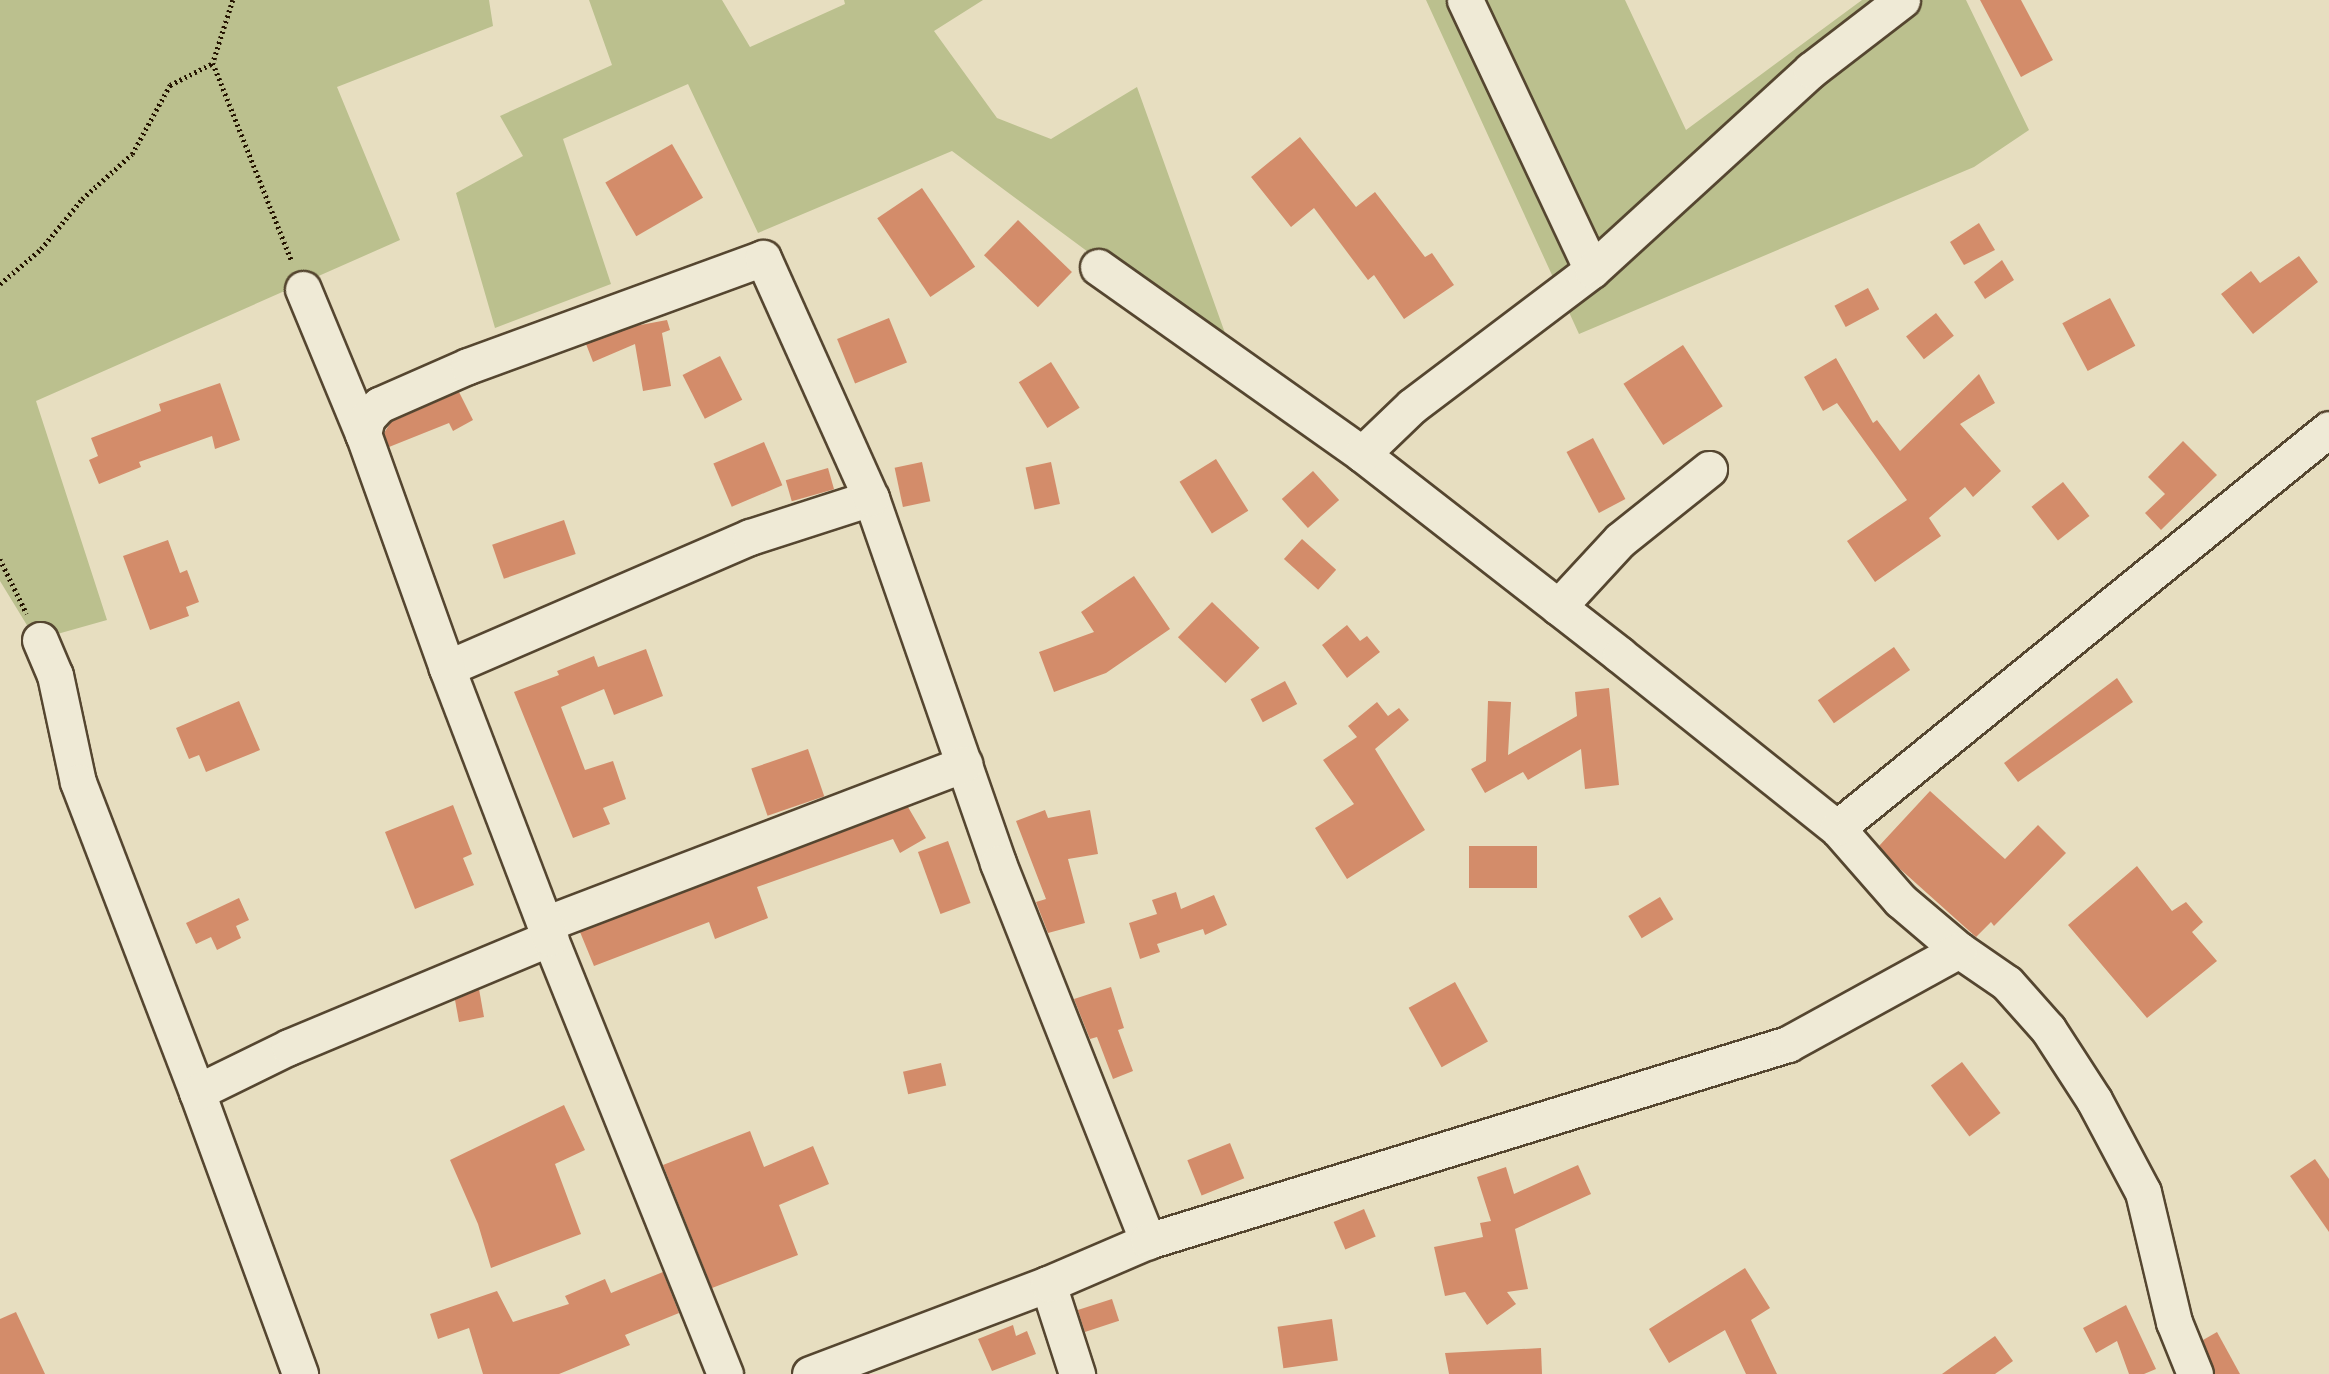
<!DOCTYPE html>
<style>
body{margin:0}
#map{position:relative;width:2329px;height:1374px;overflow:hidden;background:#e7dec0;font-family:"IM FELL English",serif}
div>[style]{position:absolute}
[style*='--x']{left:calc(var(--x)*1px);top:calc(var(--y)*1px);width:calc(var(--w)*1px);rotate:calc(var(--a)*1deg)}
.green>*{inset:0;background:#bbc08e}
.building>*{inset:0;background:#d38c6a;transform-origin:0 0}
.path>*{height:4.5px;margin-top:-2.25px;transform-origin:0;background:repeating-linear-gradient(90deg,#241300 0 2px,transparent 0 5.5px)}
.roads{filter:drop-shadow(2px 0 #554630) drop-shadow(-2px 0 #554630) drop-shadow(0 2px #554630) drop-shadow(0 -2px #554630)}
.minor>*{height:35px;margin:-17.5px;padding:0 17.5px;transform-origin:17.5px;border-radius:17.5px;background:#efead6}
span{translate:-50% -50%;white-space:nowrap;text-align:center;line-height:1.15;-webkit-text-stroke:5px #efead6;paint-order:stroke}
</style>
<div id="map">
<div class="green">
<i style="clip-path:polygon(0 0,489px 0,493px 26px,337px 87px,400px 240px,36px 401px,107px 620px,36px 640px,0 581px)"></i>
<i style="clip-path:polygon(589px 0,722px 0,750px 47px,845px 4px,844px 0,983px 0,934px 31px,997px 118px,1051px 139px,1137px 87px,1235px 361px,952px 151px,758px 233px,688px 84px,563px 139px,611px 284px,495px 328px,456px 193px,523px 156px,500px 116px,612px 65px)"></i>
<i style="clip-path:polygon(1426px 0,1625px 0,1686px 130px,1862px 0,1966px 0,2029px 130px,1974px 167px,1579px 334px)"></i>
</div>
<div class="building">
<i style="clip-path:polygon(1980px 0,2021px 0,2053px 60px,2021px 77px)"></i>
<i style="clip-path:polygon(1300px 137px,1356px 207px,1375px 192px,1425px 257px,1432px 253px,1454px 285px,1404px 319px,1374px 275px,1368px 280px,1314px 208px,1291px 227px,1251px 177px)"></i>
<i style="left:672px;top:144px;width:62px;height:77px;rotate:60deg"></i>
<i style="left:922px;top:188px;width:95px;height:54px;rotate:56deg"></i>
<i style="left:1018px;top:220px;width:75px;height:49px;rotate:44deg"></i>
<i style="clip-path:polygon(1979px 223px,1995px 250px,1964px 265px,1950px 242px)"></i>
<i style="clip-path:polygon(2299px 256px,2318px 282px,2253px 334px,2221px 294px,2251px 271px,2260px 283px)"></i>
<i style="clip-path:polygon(2002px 260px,2014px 280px,1985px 299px,1974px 282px)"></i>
<i style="left:1868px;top:288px;width:24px;height:38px;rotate:62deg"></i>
<i style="left:2110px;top:298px;width:54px;height:54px;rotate:62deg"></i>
<i style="left:1936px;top:313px;width:29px;height:38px;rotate:52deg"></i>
<i style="left:889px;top:318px;width:48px;height:56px;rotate:68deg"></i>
<i style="clip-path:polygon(667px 320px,670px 330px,662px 333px,671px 386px,643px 391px,635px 344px,593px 362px,586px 344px,635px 326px)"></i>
<i style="left:1683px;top:345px;width:73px;height:71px;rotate:57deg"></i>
<i style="left:720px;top:356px;width:49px;height:42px;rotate:63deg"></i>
<i style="clip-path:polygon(1836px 358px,1873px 423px,1877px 420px,1900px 451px,1979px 374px,1995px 403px,1960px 424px,2001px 471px,1973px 497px,1965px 487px,1929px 518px,1941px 536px,1875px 582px,1847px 541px,1907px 500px,1837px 403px,1823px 411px,1804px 377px)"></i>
<i style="left:1051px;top:362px;width:54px;height:38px;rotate:58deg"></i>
<i style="clip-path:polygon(220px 383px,240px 440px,215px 449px,212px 436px,139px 462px,141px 467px,99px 484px,89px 460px,98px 456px,91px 438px,161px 411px,159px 404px)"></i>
<i style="clip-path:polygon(459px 392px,473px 420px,453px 431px,449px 423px,389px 447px,384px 433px,391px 422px)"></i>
<i style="left:1593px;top:438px;width:69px;height:30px;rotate:62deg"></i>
<i style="clip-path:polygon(2183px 441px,2217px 475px,2161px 530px,2145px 513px,2165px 494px,2148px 477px)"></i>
<i style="left:764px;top:442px;width:47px;height:55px;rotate:67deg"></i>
<i style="left:1216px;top:459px;width:61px;height:43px;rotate:58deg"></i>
<i style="left:922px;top:462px;width:40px;height:28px;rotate:78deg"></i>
<i style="left:1051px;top:462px;width:43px;height:26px;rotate:78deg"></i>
<i style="left:828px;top:468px;width:22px;height:44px;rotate:74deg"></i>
<i style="left:1313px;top:471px;width:39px;height:42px;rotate:48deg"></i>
<i style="left:2063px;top:482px;width:43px;height:40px;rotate:52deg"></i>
<i style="left:564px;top:520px;width:36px;height:76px;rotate:71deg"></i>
<i style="left:1302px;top:539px;width:46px;height:27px;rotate:42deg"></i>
<i style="clip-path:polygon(168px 540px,180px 573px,187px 570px,199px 602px,186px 607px,189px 616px,150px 630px,123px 556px)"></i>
<i style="clip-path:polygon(1134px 576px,1170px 629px,1106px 673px,1054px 692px,1039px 652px,1094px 632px,1081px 612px)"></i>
<i style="left:1212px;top:602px;width:66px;height:49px;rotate:44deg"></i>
<i style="clip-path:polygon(1347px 625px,1360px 641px,1367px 636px,1380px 652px,1347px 678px,1322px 645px)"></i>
<i style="left:1894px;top:647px;width:28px;height:93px;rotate:55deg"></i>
<i style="clip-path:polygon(646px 649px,663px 696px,614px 715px,604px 689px,561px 707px,585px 770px,613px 761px,626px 799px,603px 808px,610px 824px,573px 838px,514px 692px,559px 675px,557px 671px,594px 656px,598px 667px)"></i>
<i style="clip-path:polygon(2117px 678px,2133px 702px,2018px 782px,2004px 763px)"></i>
<i style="left:1285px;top:681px;width:26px;height:39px;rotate:62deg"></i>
<i style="clip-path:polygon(1609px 688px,1619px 785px,1585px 789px,1581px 749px,1528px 780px,1523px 772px,1485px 793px,1471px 769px,1486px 761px,1488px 701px,1511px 702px,1508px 755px,1577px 716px,1575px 692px)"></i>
<i style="clip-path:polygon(239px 701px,260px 750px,206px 772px,199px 755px,189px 759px,176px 728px)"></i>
<i style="clip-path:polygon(1377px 702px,1388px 716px,1399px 708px,1409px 720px,1375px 749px,1425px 830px,1347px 879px,1315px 828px,1354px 804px,1323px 760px,1357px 737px,1348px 726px)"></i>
<i style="left:808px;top:749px;width:50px;height:60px;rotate:71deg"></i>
<i style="clip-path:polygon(1930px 791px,2005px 859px,2038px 825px,2066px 853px,1994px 926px,1991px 922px,1976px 937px,1899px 868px,1879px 846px)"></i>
<i style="clip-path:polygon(453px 805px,472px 854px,463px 858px,474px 885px,415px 909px,385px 832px)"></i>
<i style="clip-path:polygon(908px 807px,926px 838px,900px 853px,893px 839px,757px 887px,768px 918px,715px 939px,709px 922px,594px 966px,580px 932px)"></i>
<i style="clip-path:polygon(1045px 810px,1048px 818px,1090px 810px,1098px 854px,1068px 859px,1085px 923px,1048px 933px,1036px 902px,1046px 899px,1016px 821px)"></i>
<i style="left:948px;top:841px;width:66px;height:32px;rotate:70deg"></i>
<i style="left:1469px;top:846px;width:68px;height:42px"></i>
<i style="clip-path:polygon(2137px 866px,2172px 911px,2186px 902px,2203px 922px,2192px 932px,2217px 961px,2147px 1018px,2068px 925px)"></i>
<i style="clip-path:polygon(1176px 892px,1181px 909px,1214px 895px,1227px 925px,1205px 935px,1203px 929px,1157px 944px,1160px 952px,1140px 959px,1129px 923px,1157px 914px,1152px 900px)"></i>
<i style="left:1660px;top:897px;width:26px;height:37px;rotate:59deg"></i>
<i style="clip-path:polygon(239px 898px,249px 920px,236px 926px,241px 938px,217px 950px,211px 937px,196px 944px,186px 923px)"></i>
<i style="left:1455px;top:982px;width:68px;height:53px;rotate:61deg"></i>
<i style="clip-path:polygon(1111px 987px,1124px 1028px,1118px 1030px,1133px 1071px,1113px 1079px,1097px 1037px,1090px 1039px,1074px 999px)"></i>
<i style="clip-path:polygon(479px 989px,484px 1017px,459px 1022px,455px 1000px)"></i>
<i style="left:1962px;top:1062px;width:64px;height:39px;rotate:53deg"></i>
<i style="left:941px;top:1063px;width:23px;height:39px;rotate:77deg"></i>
<i style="clip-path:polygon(564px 1105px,585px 1150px,555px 1164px,581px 1234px,491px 1268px,478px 1224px,450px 1160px)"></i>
<i style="clip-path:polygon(750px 1131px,764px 1167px,813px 1146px,829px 1184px,779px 1205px,798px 1255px,712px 1288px,663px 1165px)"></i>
<i style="left:1230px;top:1143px;width:38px;height:46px;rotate:68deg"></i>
<i style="clip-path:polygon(2315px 1159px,2329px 1179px,2329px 1232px,2290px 1176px)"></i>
<i style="clip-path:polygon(1578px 1165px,1591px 1194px,1515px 1229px,1528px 1289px,1507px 1292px,1516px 1304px,1487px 1325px,1465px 1292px,1445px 1296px,1434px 1247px,1483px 1237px,1480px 1223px,1491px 1221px,1477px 1177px,1506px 1167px,1514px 1194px)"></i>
<i style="left:1364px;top:1209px;width:30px;height:33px;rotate:67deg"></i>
<i style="clip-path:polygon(1745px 1268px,1770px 1308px,1751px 1320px,1777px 1374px,1746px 1374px,1725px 1330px,1669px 1363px,1649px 1329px)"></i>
<i style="clip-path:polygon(663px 1272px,679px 1313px,625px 1335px,630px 1345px,559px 1374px,483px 1374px,469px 1328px,438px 1339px,430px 1314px,497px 1291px,513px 1322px,569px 1304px,565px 1296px,605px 1279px,611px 1293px)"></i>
<i style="left:1112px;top:1299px;width:23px;height:36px;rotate:72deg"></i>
<i style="clip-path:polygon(2126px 1305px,2156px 1369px,2144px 1374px,2129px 1374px,2117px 1341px,2096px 1353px,2083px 1328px)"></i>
<i style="clip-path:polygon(16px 1312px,45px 1374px,0 1374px,0 1319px)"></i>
<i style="left:1332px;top:1319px;width:42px;height:55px;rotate:82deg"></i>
<i style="clip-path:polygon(1013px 1325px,1016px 1336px,1027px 1331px,1036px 1354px,992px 1371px,978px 1339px)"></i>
<i style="clip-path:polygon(2217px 1332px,2240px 1374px,2215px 1374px,2203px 1340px)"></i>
<i style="clip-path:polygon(1995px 1336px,2013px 1361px,1995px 1374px,1942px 1374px)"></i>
<i style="clip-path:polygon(1541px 1348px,1542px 1374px,1449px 1374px,1445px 1353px)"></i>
</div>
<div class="path">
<i style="--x:233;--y:0;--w:66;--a:107.6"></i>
<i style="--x:213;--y:63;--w:214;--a:68.3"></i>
<i style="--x:0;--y:284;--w:54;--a:-40.5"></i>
<i style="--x:41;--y:249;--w:65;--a:-50.6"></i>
<i style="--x:82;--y:199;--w:67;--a:-42"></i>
<i style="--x:132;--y:154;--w:79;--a:-61.2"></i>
<i style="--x:170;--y:85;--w:48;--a:-27.1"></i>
<i style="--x:0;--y:559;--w:61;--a:63.9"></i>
</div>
<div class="roads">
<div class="minor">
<i style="--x:1465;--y:0;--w:298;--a:64.8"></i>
<i style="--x:1098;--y:267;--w:324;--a:35.3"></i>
<i style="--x:1362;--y:454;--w:327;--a:37.9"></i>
<i style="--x:1620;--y:655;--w:278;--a:38.6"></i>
<i style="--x:1837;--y:828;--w:96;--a:48.8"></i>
<i style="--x:1900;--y:900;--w:77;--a:40.3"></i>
<i style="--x:1959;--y:950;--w:58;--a:34.5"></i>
<i style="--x:2007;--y:983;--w:62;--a:48.3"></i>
<i style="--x:2048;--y:1029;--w:85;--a:57.1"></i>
<i style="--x:2094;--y:1100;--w:104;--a:62"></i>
<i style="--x:2143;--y:1192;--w:134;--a:76.6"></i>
<i style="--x:2174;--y:1322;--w:56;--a:68"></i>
<i style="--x:303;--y:289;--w:157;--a:67.5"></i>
<i style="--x:1362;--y:454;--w:69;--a:-43.8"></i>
<i style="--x:1412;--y:406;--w:226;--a:-37.1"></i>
<i style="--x:1592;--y:270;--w:297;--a:-42.4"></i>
<i style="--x:1811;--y:70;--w:115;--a:-37.6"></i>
<i style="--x:1558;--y:607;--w:91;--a:-47.2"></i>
<i style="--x:1620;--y:540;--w:114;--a:-38.6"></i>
<i style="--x:40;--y:640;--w:38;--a:67"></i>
<i style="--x:55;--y:675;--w:109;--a:77.9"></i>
<i style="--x:78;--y:782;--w:332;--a:69"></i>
<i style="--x:197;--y:1092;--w:300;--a:69.9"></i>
<i style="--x:447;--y:668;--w:330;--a:-23.4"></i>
<i style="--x:750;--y:537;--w:127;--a:-17.9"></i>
<i style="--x:871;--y:498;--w:386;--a:70.8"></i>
<i style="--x:998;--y:863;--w:407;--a:68.4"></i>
<i style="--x:1837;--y:828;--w:633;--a:-39.04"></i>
<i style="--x:545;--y:924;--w:449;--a:-20.9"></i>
<i style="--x:197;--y:1092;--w:102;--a:-26.1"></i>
<i style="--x:289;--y:1047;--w:283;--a:-22.7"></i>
<i style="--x:1048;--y:1284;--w:95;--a:72.1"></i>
<i style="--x:725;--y:1374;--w:470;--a:-111.9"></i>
<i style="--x:550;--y:938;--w:289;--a:-110.9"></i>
<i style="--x:447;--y:668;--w:249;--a:-109.7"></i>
<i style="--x:363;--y:434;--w:16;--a:-76"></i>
<i style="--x:367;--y:418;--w:18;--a:-47"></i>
<i style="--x:379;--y:405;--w:97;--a:-23.7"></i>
<i style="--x:468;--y:366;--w:314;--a:-20.1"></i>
<i style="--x:763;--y:258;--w:263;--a:65.8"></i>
<i style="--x:810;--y:1374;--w:254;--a:-20.7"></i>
<i style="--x:1048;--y:1284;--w:109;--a:-23.3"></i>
<i style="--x:1148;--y:1241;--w:670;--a:-17.11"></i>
<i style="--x:1788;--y:1044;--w:195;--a:-28.8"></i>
</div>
</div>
</div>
